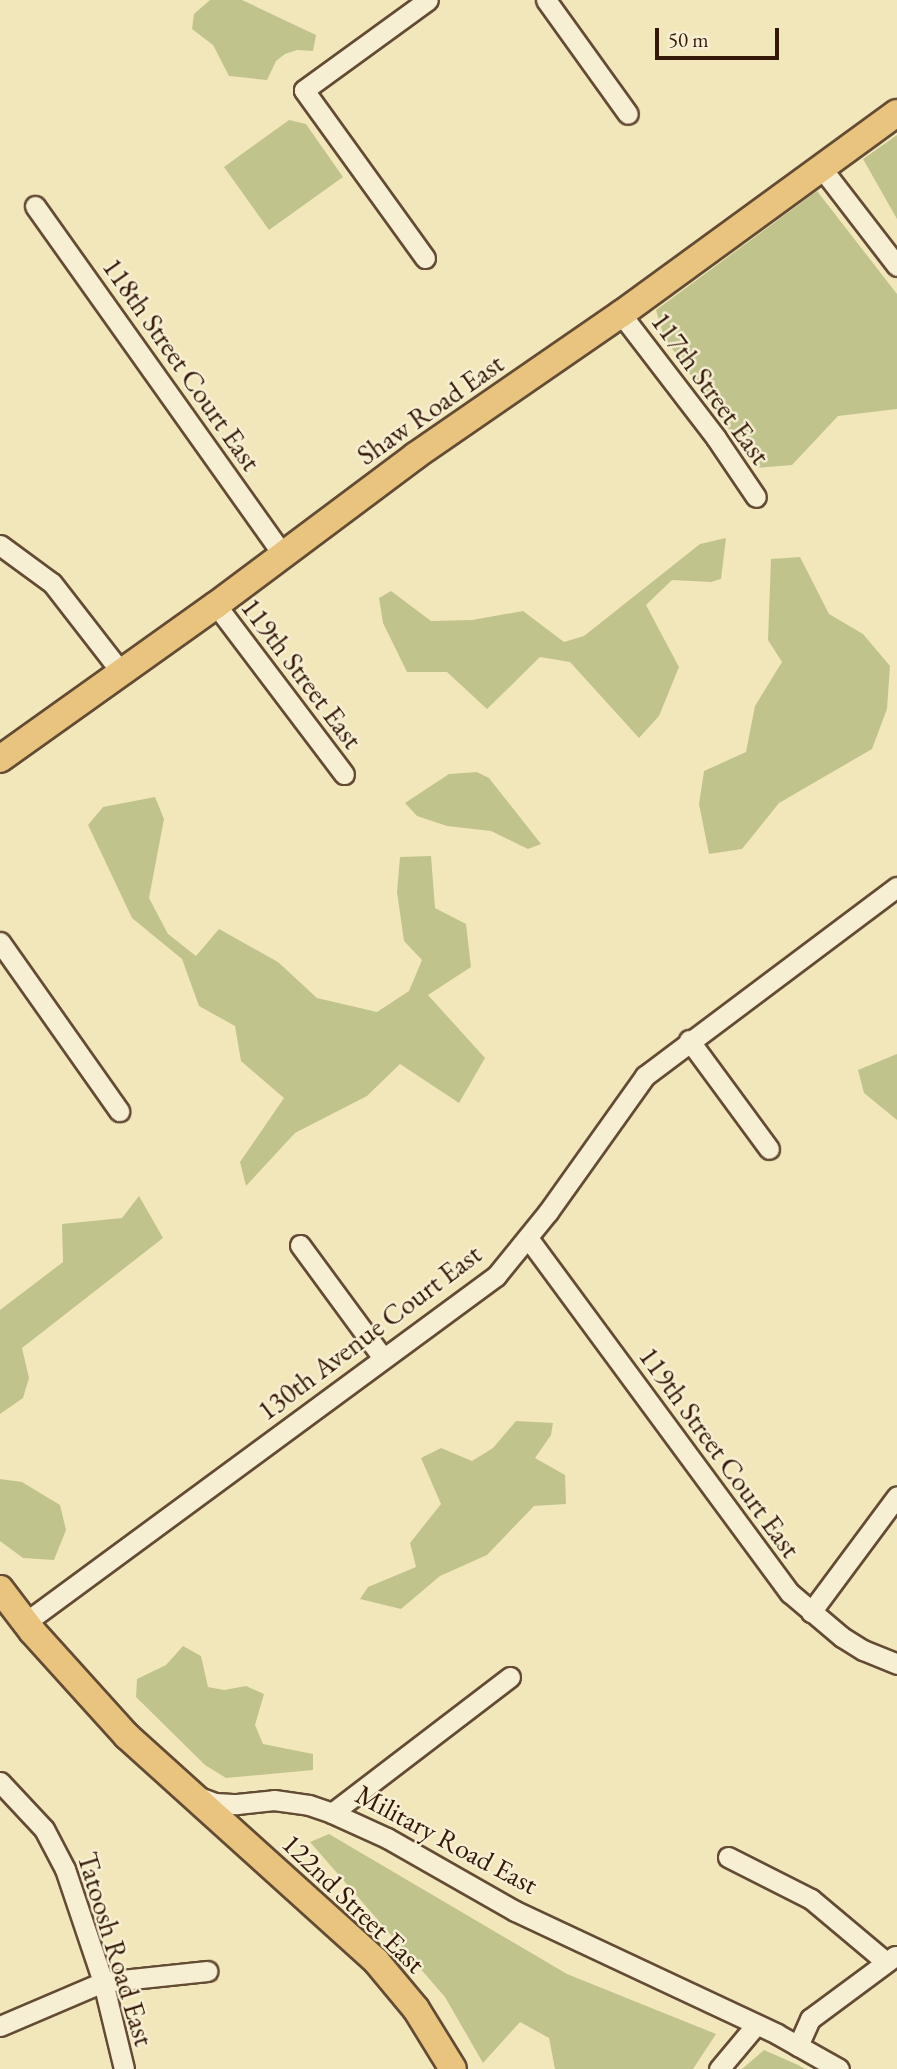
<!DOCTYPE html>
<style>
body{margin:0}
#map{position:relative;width:897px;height:2069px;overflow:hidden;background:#f2e7bb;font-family:"EB Garamond",serif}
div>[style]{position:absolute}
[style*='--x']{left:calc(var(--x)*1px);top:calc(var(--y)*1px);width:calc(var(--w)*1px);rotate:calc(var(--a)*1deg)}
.green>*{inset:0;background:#c0c48c}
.roads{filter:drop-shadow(2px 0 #634b34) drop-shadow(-2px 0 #634b34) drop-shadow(0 2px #634b34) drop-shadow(0 -2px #634b34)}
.minor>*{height:19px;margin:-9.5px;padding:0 9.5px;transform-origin:9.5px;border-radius:9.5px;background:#f7efd3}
.major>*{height:26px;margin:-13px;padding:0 13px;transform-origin:13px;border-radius:13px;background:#e9c47e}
span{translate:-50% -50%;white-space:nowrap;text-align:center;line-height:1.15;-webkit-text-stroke:5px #f7efd3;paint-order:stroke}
.street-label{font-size:28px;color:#331707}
.scale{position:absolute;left:655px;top:28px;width:124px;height:32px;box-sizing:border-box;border:4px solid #331707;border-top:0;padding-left:9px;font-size:21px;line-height:24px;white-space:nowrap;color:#331707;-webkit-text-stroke:5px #f7efd3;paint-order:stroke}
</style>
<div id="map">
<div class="green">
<i style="clip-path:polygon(210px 0,242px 0,316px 35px,313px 51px,297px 50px,285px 54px,276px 61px,267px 80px,229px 76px,213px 45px,192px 29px,194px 14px)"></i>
<i style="clip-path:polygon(289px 120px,306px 124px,343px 177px,269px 230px,224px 167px)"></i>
<i style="clip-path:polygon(897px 135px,897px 219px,863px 159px)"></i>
<i style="clip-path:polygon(817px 191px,897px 294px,897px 409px,838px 416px,792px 465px,756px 468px,664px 337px,656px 310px)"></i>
<i style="clip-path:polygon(726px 538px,721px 579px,711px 582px,672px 580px,646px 605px,679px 667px,659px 716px,639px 738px,570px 662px,540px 657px,487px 709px,447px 672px,407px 672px,383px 623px,379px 598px,391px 591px,431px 621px,472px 620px,523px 611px,564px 642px,584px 636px,700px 544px)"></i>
<i style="clip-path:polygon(800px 557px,829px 614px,863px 634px,890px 666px,887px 709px,872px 749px,779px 803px,742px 849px,709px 854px,699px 804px,704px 771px,746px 752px,755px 706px,782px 662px,768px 640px,771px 559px)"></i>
<i style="clip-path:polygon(477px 772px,489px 778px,541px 844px,528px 849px,491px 831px,447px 826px,417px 816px,405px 803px,449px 774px)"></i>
<i style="clip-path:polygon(155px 797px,164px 819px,149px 898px,168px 934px,196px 956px,219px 929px,278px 962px,317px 998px,377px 1012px,409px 991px,422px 960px,404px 941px,397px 892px,400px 857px,431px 856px,435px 908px,466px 924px,471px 967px,428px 995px,485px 1058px,459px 1103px,400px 1064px,367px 1096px,295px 1133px,246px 1186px,240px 1162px,284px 1098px,241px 1061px,235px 1026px,199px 1006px,182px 959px,132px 918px,88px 825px,103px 807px)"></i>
<i style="clip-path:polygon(897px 1054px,897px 1120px,864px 1093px,858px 1070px)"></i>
<i style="clip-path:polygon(139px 1196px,163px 1238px,22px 1348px,29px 1378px,23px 1398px,0 1414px,0 1310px,63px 1262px,62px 1224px,122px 1218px)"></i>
<i style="clip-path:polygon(516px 1421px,553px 1423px,551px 1435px,535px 1458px,565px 1475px,566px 1504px,534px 1506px,487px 1555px,440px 1576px,401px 1609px,360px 1599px,368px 1587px,416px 1567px,410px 1543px,441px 1504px,421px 1458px,441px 1448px,472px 1461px,493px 1448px)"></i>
<i style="clip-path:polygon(0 1479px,22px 1482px,60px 1505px,66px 1530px,54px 1560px,23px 1558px,0 1541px)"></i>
<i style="clip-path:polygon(183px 1646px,201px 1656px,208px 1687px,224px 1690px,246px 1686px,264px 1694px,255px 1725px,263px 1744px,313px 1754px,313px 1770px,226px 1778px,205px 1765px,136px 1697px,137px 1679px,166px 1665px)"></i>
<i style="clip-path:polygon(329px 1834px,567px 1974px,716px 2034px,693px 2069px,555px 2069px,549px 2038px,520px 2022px,483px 2063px,445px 1997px,310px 1842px)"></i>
<i style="clip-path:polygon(764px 2050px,798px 2065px,805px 2069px,742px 2069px)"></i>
</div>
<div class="roads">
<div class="minor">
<i style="--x:546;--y:0;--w:140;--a:54.3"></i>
<i style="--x:820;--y:166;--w:126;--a:52.4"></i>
<i style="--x:35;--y:206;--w:428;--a:54.6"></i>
<i style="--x:425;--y:258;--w:207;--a:-125.8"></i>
<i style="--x:304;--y:90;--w:153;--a:-36"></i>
<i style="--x:621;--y:314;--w:156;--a:52.5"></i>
<i style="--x:716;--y:438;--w:71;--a:55.9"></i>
<i style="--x:0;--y:545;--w:64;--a:36.2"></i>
<i style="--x:52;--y:583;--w:113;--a:52.2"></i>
<i style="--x:216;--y:605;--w:212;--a:52.9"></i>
<i style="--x:0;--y:942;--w:207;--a:54.8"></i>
<i style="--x:689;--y:1040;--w:135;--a:53.7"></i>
<i style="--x:528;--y:1238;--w:441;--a:53.6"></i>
<i style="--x:790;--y:1593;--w:68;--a:40.2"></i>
<i style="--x:842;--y:1637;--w:25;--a:32"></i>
<i style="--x:863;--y:1650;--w:37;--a:22"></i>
<i style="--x:300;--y:1245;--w:140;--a:53.7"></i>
<i style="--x:811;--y:1612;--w:144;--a:-53.4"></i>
<i style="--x:26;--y:1622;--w:584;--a:-36.36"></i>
<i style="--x:496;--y:1276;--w:82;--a:-50.9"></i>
<i style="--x:548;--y:1212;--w:167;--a:-54.5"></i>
<i style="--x:645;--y:1076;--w:315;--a:-36.9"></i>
<i style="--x:0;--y:1782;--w:64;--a:46.9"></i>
<i style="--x:44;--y:1829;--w:45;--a:62.3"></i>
<i style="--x:65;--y:1869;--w:119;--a:71.4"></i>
<i style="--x:103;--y:1982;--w:89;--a:76.4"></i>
<i style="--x:196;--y:1796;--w:20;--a:20"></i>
<i style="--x:215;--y:1803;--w:22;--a:3"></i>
<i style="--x:237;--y:1804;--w:37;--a:-6"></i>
<i style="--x:274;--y:1800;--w:35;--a:8"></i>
<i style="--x:309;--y:1805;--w:24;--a:19"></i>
<i style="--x:332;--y:1813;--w:60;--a:24.4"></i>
<i style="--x:387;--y:1838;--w:147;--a:29.7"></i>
<i style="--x:515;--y:1911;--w:289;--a:25.1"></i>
<i style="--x:777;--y:2034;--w:71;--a:29.4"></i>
<i style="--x:332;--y:1813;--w:224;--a:-37.4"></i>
<i style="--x:728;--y:1857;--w:93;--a:26.8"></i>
<i style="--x:811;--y:1899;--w:98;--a:40"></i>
<i style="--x:0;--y:2026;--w:112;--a:-23.1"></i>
<i style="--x:103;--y:1982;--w:105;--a:-6"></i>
<i style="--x:798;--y:2046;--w:30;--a:-66"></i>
<i style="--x:810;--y:2019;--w:106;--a:-36.5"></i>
<i style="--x:719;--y:2069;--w:56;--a:-50.1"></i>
</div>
<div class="major">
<i style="--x:0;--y:759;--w:265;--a:-35.5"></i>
<i style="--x:216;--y:605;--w:249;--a:-36.8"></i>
<i style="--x:415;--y:456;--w:250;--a:-34.6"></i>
<i style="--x:621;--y:314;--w:341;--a:-36.1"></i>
<i style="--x:0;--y:1589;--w:53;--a:52.7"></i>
<i style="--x:32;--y:1631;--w:142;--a:47.9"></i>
<i style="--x:127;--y:1736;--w:336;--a:42.1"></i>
<i style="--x:376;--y:1961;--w:62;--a:50.2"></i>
<i style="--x:416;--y:2009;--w:70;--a:58.3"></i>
</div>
</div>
<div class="street-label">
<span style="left:182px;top:364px;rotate:55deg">118th Street Court East</span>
<span style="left:711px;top:388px;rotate:54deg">117th Street East</span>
<span style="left:430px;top:409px;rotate:-35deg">Shaw Road East</span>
<span style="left:302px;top:673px;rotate:53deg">119th Street East</span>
<span style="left:369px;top:1332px;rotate:-37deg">130th Avenue Court East</span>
<span style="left:720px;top:1452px;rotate:54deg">119th Street Court East</span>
<span style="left:447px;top:1839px;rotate:28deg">Military Road East</span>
<span style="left:354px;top:1903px;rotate:44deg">122nd Street East</span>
<span style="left:116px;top:1949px;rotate:73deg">Tatoosh Road East</span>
</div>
<div class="scale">50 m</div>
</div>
